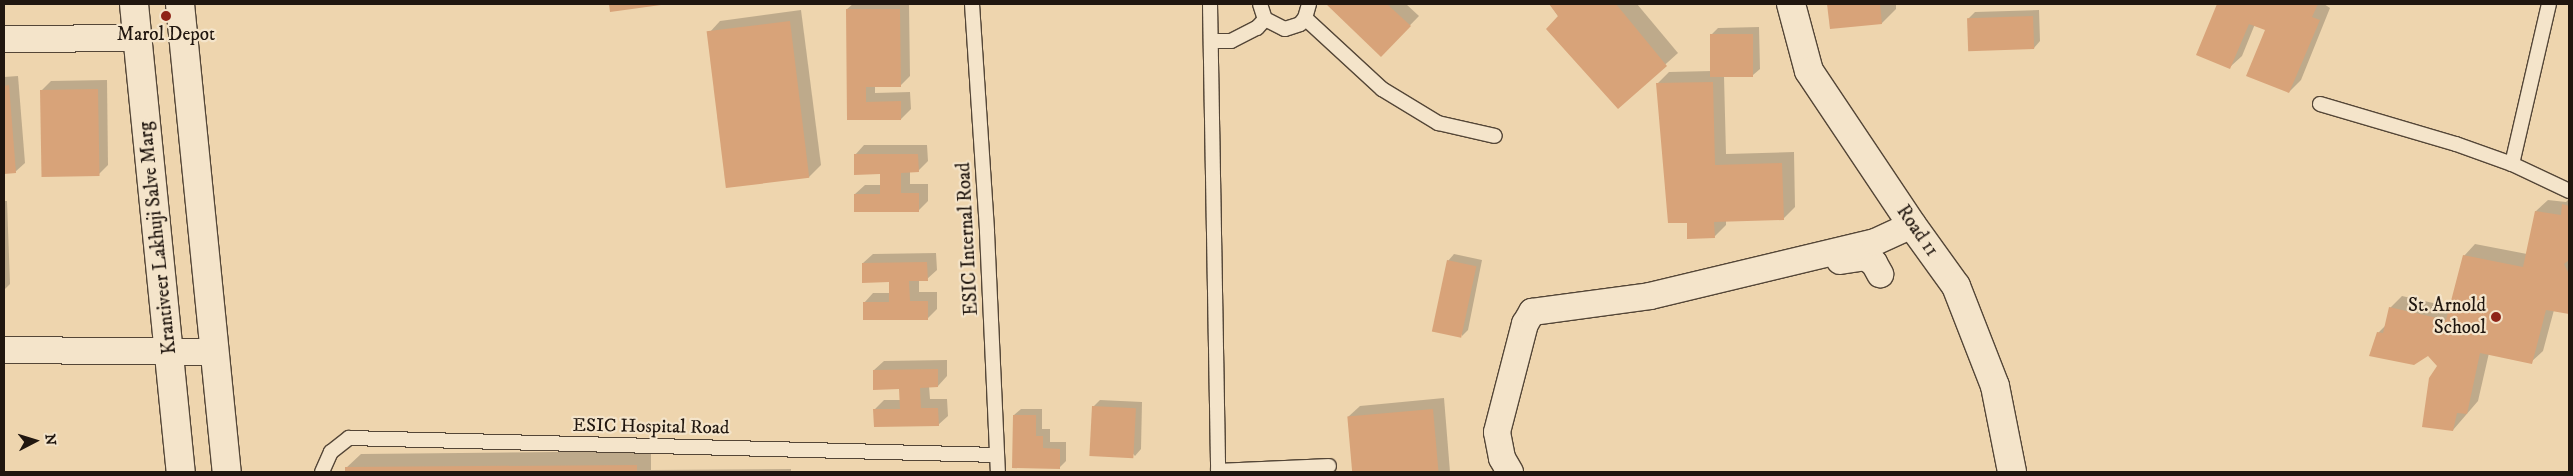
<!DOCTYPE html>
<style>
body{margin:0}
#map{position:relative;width:2573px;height:476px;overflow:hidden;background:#eed5ae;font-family:"IM FELL DW Pica",serif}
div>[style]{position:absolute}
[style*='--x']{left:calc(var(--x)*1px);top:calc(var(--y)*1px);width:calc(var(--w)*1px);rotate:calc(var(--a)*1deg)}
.shadow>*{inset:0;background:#0003}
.building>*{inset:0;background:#d8a379;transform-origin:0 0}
.roads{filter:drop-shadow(1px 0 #544637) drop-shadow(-1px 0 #544637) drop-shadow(0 1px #544637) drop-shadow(0 -1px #544637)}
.service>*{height:14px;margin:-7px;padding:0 7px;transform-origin:7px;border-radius:7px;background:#f4e4ca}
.minor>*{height:26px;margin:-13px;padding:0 13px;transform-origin:13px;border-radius:13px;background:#f4e4ca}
.tertiary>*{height:28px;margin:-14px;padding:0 14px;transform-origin:14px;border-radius:14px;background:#f4e4ca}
.secondary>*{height:28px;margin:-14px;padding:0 14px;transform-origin:14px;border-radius:14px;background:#f4e4ca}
.dots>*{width:14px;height:14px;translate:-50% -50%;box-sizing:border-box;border:2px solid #f4e4ca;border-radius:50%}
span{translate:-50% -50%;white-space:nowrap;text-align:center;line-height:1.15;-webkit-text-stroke:4.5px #f4e4ca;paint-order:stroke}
.poi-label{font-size:19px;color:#20160f}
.right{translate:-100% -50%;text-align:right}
.street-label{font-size:19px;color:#20160f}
.frame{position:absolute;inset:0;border:5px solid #20160f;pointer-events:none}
.north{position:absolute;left:10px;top:416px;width:50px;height:50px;-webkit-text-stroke:4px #f4e4ca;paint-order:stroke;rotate:85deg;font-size:14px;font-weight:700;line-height:20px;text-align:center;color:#20160f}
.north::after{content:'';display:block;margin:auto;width:18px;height:22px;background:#20160f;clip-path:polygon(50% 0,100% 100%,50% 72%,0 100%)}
</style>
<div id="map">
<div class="shadow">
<i style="clip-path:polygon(853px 4px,909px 4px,910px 76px,900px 86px,875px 86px,875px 93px,910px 92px,911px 109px,901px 119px,849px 119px,847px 9px)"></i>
<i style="clip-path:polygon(1328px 4px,1406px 4px,1419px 16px,1381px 55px)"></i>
<i style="clip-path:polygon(1550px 4px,1637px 4px,1678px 53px,1618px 107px)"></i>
<i style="clip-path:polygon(1829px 4px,1896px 4px,1896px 9px,1882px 23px,1831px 28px)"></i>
<i style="clip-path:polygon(2219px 4px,2324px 4px,2330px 8px,2301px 80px,2289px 92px,2267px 30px,2255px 24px,2242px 56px,2230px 67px,2198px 54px)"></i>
<i style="clip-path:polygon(801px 10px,821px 165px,809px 177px,709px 33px,720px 21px)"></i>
<i style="clip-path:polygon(2039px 10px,2040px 41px,2034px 48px,1968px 19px,1975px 12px)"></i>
<i style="clip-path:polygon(1759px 27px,1760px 69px,1753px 75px,1724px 76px,1726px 154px,1794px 152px,1795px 207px,1783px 219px,1726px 220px,1726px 225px,1714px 237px,1688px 222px,1657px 84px,1669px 72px,1712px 71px,1711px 35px,1718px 28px)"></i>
<i style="clip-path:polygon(18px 76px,25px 163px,15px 172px,4px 173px,4px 77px)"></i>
<i style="clip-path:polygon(107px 80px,108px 165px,98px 175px,42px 90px,51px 81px)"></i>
<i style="clip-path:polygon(864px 145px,927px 145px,928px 161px,918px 171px,910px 171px,910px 184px,928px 184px,928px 201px,919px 210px,855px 194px,865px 185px,881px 185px,881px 173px,855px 155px)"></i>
<i style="clip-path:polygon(2569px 199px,2569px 313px,2554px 310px,2543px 351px,2531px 362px,2489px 353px,2478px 401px,2453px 430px,2439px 365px,2428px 355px,2378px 333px,2387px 324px,2390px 308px,2402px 296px,2451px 307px,2464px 256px,2475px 244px,2527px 254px,2536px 211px,2548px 200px,2566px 202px)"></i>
<i style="clip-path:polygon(4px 201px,7px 201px,10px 284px,4px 290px)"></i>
<i style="clip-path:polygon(936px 253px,937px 270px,927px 279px,919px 279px,919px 292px,937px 292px,937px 309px,927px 319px,864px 303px,873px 293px,890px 293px,890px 281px,863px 263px,873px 254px)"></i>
<i style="clip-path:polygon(1454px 254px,1482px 260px,1468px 330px,1462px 336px,1448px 261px)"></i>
<i style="clip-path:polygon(947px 360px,947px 376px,938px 386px,929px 386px,930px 399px,947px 399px,948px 416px,938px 425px,875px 409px,884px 400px,901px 400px,900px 388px,874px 370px,884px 361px)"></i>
<i style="clip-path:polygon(1444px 398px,1450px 472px,1353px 472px,1348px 417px,1360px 406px)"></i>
<i style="clip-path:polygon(1100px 400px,1142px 402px,1141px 449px,1135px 456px,1093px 407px)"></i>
<i style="clip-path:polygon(1021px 409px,1042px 409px,1042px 429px,1050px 429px,1050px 442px,1066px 442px,1066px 461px,1059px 468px,1014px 415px)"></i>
<i style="clip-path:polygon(651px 451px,651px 470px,791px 469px,791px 472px,346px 472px,346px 468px,361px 454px)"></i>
</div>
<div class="building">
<i style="clip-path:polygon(609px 4px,661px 4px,661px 5px,610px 12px)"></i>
<i style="clip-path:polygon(1326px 4px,1387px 4px,1411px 26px,1381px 57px)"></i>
<i style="clip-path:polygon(1549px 4px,1616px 4px,1667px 66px,1618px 109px,1546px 29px,1558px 16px)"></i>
<i style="clip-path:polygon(1827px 4px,1880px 4px,1882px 24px,1830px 29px)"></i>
<i style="clip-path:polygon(2217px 4px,2318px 4px,2312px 17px,2320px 20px,2289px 93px,2246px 76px,2265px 30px,2249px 24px,2230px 69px,2196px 55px)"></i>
<i style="clip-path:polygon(846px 9px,900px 9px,901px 87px,866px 87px,866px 102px,901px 101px,901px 120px,847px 120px)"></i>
<i style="left:2033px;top:16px;width:33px;height:66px;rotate:88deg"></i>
<i style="left:790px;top:21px;width:158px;height:84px;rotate:83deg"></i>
<i style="left:1710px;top:34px;width:43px;height:43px"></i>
<i style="clip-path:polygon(1713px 82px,1715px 165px,1782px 163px,1784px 220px,1714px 222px,1715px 238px,1687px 239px,1687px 223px,1668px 223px,1656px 83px)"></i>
<i style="clip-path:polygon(9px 85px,16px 173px,4px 174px,4px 86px)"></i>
<i style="left:98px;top:89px;width:87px;height:58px;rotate:89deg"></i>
<i style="clip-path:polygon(854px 154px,918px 154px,919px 172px,901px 173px,901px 193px,919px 193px,919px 212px,854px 212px,854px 194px,880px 194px,880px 174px,854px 175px)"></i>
<i style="clip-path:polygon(2562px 204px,2569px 206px,2569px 260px,2564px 264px,2569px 274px,2569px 314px,2546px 310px,2532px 364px,2480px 353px,2467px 414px,2457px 413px,2453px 431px,2422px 427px,2429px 378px,2437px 366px,2428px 356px,2414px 365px,2369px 356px,2377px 332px,2383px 333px,2389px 307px,2446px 320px,2463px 255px,2523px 267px,2535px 211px,2561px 215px)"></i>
<i style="left:1447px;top:260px;width:30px;height:73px;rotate:12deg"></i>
<i style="clip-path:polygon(927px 262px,928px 281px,909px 281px,910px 301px,928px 301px,928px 320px,863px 320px,863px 302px,889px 302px,889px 282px,862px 283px,862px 263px)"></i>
<i style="clip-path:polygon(938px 369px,938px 387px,920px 388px,921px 408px,938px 408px,939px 426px,874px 427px,873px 409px,900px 409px,899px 389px,873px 390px,873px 370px)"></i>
<i style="left:1092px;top:406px;width:44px;height:50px;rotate:3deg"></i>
<i style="left:1433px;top:409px;width:63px;height:86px;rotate:85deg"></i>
<i style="clip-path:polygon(1013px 415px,1036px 415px,1036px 436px,1043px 436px,1043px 448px,1060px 449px,1060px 469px,1012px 468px)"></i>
<i style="clip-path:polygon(637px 465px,637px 472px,345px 472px,345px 467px)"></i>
</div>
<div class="roads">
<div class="service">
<i style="--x:972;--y:4;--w:228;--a:86.2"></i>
<i style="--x:987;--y:232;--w:240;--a:87.4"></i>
<i style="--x:1210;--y:4;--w:468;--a:89"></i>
<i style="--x:1260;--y:4;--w:16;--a:72"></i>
<i style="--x:1265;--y:19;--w:22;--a:27"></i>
<i style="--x:1285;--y:29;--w:16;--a:-18"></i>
<i style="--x:1300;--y:24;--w:8;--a:-50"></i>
<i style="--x:1305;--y:18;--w:15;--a:-74"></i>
<i style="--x:1305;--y:18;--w:105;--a:42.7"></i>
<i style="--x:1382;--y:89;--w:66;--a:31.3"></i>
<i style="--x:1438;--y:123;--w:58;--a:12.8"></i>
<i style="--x:1211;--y:41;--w:20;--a:0"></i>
<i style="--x:1231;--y:41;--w:29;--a:-27"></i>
<i style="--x:1257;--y:28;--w:12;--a:-48"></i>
<i style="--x:2320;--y:104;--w:142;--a:16.4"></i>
<i style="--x:2456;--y:144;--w:59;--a:19.7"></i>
<i style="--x:2512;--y:164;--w:63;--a:25.3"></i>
<i style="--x:2512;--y:164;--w:164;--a:-77"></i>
<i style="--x:1218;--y:471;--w:111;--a:-2.6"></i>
<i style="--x:322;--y:472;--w:22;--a:-66"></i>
<i style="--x:331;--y:452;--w:23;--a:-38"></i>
<i style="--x:349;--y:438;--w:648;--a:1.5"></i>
</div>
<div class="minor">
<i style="--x:4;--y:39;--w:133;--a:-0.4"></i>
<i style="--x:1840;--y:261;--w:25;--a:-9"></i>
<i style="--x:1865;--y:257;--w:11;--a:34"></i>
<i style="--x:1874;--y:263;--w:13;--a:61"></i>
<i style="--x:4;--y:350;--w:211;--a:0.5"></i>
<i style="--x:1510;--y:472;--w:16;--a:-120"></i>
<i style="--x:1502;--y:458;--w:26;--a:-101"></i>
<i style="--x:1497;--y:432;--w:112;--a:-75.5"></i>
<i style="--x:1525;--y:324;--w:14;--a:-60"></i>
<i style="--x:1532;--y:312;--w:119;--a:-7.7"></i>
<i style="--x:1650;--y:296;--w:231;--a:-13.5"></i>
<i style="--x:1875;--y:242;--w:41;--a:-24.7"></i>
</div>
<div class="tertiary">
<i style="--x:1791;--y:4;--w:69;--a:75"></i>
<i style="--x:1809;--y:71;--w:185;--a:56.2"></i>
<i style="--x:1912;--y:225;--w:75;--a:54.2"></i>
<i style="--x:1956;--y:286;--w:107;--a:68.7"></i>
<i style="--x:1995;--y:386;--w:88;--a:78.8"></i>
</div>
<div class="secondary">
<i style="--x:134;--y:4;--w:470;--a:84.3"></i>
<i style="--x:180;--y:4;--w:470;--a:84.3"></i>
</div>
</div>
<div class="dots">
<i style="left:166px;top:16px;background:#8f2418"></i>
<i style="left:2496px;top:317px;background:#8f2418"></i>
</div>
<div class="poi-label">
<span style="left:166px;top:35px">Marol Depot</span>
<span class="right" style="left:2486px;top:317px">St. Arnold<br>School</span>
</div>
<div class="street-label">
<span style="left:1917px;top:231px;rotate:55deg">Road 11</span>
<span style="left:158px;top:238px;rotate:-96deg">Krantiveer Lakhuji Salve Marg</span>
<span style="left:968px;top:239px;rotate:-93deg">ESIC Internal Road</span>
<span style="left:651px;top:427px;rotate:1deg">ESIC Hospital Road</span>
</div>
<div class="frame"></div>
<div class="north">N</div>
</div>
